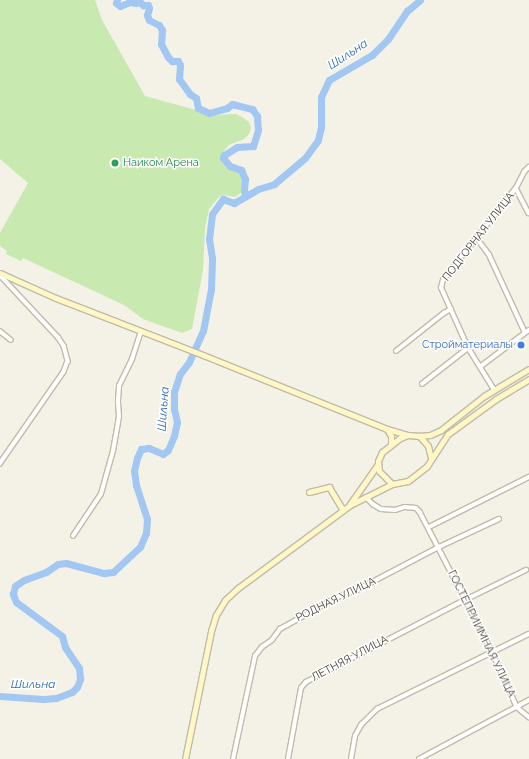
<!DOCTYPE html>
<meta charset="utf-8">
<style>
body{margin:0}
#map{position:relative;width:529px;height:759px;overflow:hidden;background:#f4f2e7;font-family:Raleway,sans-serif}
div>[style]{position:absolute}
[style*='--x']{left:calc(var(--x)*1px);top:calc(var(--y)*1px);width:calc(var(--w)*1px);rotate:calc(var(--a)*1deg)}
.green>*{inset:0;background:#c8e9af}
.river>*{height:7px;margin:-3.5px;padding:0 3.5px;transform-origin:3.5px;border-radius:3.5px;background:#a2c7f2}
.roads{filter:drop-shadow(1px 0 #c0bba9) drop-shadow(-1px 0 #c0bba9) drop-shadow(0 1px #c0bba9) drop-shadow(0 -1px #c0bba9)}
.street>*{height:3.5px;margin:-1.75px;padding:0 1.75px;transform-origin:1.75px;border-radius:1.75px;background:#fff}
.secondary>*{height:5px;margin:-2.5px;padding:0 2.5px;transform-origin:2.5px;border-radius:2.5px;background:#fff8c6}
.dots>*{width:11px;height:11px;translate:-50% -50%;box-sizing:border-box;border:2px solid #fff;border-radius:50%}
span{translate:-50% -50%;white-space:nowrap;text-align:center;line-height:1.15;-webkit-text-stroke:3px #fff;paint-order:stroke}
.leisure-label{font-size:11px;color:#27864d}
.left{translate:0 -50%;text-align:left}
.street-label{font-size:11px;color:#474236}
.shop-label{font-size:11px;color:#366cbe}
.right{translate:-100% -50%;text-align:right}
.water-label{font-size:12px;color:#2c6bb6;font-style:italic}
</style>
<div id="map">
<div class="green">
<i style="clip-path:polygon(0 0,95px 0,102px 20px,145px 96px,214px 115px,236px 114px,242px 117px,249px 122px,251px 128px,249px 134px,244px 139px,229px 145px,224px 151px,221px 157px,228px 168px,242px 175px,246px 185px,245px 190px,235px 197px,224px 195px,219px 197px,209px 209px,205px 228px,203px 270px,192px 329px,182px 333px,143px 319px,124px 305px,23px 258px,21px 261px,6px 254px,7px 251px,0 246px,0 233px,28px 183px,0 159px)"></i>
</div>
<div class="river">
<i style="--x:117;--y:0;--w:3;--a:108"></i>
<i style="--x:116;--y:3;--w:5;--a:37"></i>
<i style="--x:120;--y:6;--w:11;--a:-22"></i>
<i style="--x:130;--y:2;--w:6;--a:9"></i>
<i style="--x:136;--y:3;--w:4;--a:-34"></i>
<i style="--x:139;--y:1;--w:6;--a:45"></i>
<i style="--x:143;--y:5;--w:5;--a:0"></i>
<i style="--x:148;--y:5;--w:3;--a:72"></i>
<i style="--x:149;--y:8;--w:7;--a:106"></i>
<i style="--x:147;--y:15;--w:5;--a:68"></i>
<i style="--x:149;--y:20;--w:11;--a:27"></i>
<i style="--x:159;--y:25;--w:6;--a:59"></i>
<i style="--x:162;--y:30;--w:14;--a:94"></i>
<i style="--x:161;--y:44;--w:15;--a:62"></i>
<i style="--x:168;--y:57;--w:6;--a:45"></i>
<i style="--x:172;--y:61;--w:6;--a:0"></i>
<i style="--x:178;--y:61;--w:4;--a:63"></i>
<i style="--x:180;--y:65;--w:14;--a:94"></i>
<i style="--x:179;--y:79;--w:19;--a:54"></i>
<i style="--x:190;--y:94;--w:7;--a:34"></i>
<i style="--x:196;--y:98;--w:10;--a:79"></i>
<i style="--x:198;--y:108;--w:12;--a:24"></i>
<i style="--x:209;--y:113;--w:19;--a:-16"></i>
<i style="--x:227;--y:108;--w:6;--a:-39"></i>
<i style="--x:232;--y:104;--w:21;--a:14"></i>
<i style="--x:252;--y:109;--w:9;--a:54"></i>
<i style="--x:257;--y:116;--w:14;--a:86"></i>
<i style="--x:258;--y:130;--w:17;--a:107"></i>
<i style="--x:253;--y:146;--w:16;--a:176"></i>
<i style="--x:237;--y:147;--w:15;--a:148"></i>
<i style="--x:224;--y:155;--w:3;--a:108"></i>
<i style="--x:223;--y:158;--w:11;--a:49"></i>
<i style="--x:230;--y:166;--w:12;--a:20"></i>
<i style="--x:241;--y:170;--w:10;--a:66"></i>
<i style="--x:245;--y:179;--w:12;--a:95"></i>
<i style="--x:244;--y:191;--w:5;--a:53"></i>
<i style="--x:0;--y:696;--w:43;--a:4"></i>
<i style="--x:43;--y:699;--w:13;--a:-4"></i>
<i style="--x:56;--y:698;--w:17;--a:-21"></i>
<i style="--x:72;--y:692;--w:7;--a:-45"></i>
<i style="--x:77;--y:687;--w:9;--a:-69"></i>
<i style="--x:80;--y:679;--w:11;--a:-95"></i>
<i style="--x:79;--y:668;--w:25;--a:-124"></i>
<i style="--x:65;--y:647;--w:11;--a:-105"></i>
<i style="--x:62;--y:636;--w:57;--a:-143.5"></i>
<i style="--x:16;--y:602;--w:9;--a:-111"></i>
<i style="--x:13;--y:594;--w:8;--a:-76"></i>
<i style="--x:15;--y:586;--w:11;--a:-34"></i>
<i style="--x:24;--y:580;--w:23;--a:-20"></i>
<i style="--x:46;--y:572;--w:14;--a:-34"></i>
<i style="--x:58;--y:564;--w:8;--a:-7"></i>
<i style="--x:66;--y:563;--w:39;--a:15"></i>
<i style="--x:104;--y:573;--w:9;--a:-6"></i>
<i style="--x:113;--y:572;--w:37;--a:-43"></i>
<i style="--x:140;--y:547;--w:15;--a:-67"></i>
<i style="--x:146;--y:533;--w:14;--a:-86"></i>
<i style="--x:147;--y:519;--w:36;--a:-108"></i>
<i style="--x:136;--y:485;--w:14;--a:-98"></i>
<i style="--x:134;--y:471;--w:13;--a:-77"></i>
<i style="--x:137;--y:458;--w:10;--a:-66"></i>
<i style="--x:141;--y:449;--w:8;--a:-7"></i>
<i style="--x:149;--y:448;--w:15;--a:23"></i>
<i style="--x:163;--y:454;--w:6;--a:-39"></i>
<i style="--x:168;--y:450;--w:15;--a:-67"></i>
<i style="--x:174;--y:436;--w:14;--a:-78"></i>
<i style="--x:177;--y:422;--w:13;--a:-103"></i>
<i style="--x:174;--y:409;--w:17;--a:-90"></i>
<i style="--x:174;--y:392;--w:19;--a:-72"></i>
<i style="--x:180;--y:374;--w:15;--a:-53"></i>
<i style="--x:189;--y:362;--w:34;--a:-66"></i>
<i style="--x:203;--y:331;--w:43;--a:-79.2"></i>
<i style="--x:211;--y:289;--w:31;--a:-88"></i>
<i style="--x:212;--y:258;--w:19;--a:-99"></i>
<i style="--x:209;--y:239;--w:25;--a:-83"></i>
<i style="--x:212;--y:214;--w:19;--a:-54"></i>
<i style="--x:223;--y:199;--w:12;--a:20"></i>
<i style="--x:234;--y:203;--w:28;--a:-30"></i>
<i style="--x:258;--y:189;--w:17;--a:-17"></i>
<i style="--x:274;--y:184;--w:40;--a:-40"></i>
<i style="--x:305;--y:158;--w:22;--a:-54"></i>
<i style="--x:318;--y:140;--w:13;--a:-77"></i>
<i style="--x:321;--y:127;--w:30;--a:-90"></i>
<i style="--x:321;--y:97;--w:19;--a:-65"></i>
<i style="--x:329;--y:80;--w:50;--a:-30.2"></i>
<i style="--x:372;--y:55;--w:23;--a:-45"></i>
<i style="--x:388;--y:39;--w:34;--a:-56"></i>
<i style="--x:407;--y:11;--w:17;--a:-40"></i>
</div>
<div class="roads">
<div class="street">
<i style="--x:516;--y:188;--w:28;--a:63"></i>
<i style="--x:476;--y:237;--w:21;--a:53"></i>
<i style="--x:489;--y:254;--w:86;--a:65.2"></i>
<i style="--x:0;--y:275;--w:85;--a:46.9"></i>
<i style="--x:58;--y:337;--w:11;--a:56"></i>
<i style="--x:64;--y:346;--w:16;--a:75"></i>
<i style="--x:68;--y:361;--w:12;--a:110"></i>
<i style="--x:64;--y:372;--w:112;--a:124.8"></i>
<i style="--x:0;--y:331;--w:14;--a:39"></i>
<i style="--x:396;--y:351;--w:61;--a:-38.4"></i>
<i style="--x:444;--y:313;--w:8;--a:-30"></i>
<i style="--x:480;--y:367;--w:61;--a:-37.1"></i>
<i style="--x:422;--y:384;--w:58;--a:-38"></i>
<i style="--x:494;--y:390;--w:49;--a:-121.8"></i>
<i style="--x:468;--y:348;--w:66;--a:-114.2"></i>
<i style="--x:441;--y:288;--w:8;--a:-76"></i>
<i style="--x:443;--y:280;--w:117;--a:-51.6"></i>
<i style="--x:516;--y:188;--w:18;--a:-63"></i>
<i style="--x:524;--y:172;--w:7;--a:-45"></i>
<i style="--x:366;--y:497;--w:10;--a:45"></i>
<i style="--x:373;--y:504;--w:9;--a:32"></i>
<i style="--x:381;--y:509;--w:14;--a:4"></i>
<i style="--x:395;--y:510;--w:10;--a:-17"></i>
<i style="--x:405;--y:507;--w:11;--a:5"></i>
<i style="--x:416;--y:508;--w:6;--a:45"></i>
<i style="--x:420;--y:512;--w:157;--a:62.6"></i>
<i style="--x:492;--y:651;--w:61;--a:65.9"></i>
<i style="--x:517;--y:707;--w:16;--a:40"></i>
<i style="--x:429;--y:527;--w:112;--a:-26.6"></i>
<i style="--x:73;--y:536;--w:50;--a:-56.3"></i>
<i style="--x:101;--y:494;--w:45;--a:-74.4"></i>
<i style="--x:113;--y:451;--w:35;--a:-80"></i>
<i style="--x:119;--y:417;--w:16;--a:-94"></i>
<i style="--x:118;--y:401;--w:15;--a:-86"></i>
<i style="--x:119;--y:386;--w:30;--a:-64"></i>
<i style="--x:132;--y:359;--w:29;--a:-72"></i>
<i style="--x:233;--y:759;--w:105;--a:-77.9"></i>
<i style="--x:255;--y:656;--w:11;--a:-52"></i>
<i style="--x:262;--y:647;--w:12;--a:-35"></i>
<i style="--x:272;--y:640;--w:14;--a:-54"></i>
<i style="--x:280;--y:629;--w:66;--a:-28.9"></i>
<i style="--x:338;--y:597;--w:20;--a:-20"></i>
<i style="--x:357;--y:590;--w:93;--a:-27.7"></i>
<i style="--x:439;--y:547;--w:66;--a:-25"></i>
<i style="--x:288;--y:759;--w:72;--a:-79.6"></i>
<i style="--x:301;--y:688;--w:8;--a:-50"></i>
<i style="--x:306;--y:682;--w:179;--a:-27.3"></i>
<i style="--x:465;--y:600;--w:68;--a:-26.2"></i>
<i style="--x:351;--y:759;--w:23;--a:-80"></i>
<i style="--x:355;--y:736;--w:13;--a:-61"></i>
<i style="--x:361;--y:725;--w:23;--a:-45"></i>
<i style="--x:377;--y:709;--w:169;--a:-26.3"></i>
<i style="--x:419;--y:759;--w:125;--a:-28.2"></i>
</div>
<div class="secondary">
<i style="--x:0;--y:273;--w:61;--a:24.1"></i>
<i style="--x:56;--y:298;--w:158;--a:21.2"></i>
<i style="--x:203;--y:355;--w:198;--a:21.9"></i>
<i style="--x:387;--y:429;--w:22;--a:16"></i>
<i style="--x:387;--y:429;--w:8;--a:60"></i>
<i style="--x:391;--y:436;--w:8;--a:90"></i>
<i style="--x:419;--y:436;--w:11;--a:-5"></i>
<i style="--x:430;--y:435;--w:12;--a:-24"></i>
<i style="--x:441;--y:430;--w:55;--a:-38.3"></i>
<i style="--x:484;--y:396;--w:52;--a:-31"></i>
<i style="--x:431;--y:458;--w:12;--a:-104"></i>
<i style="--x:428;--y:446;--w:8;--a:-130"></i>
<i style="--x:423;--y:440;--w:6;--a:-135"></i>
<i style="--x:419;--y:436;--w:11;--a:-175"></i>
<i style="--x:408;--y:435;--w:9;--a:159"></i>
<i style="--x:400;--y:438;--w:23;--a:142"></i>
<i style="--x:382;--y:452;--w:10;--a:114"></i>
<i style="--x:378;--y:461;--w:10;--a:84"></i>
<i style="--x:379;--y:471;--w:18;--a:45"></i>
<i style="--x:392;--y:484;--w:16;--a:-11"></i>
<i style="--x:408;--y:481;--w:24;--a:-38"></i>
<i style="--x:427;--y:466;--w:38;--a:-57"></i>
<i style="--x:448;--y:434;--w:59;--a:-36.1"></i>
<i style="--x:496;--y:399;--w:39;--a:-31"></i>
<i style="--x:309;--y:492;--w:21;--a:-14"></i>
<i style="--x:329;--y:487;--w:27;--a:59"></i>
<i style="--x:350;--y:504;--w:49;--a:-55"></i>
<i style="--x:185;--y:759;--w:131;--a:-78.5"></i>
<i style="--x:211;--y:631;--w:17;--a:-73"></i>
<i style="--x:216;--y:615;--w:17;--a:-59"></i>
<i style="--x:225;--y:600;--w:18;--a:-43"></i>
<i style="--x:238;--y:588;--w:139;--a:-36.5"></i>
<i style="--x:350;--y:505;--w:47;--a:-26.6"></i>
</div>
</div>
<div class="dots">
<i style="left:115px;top:163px;background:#2e9e5b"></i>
<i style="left:521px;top:345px;background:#3f7fe0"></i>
</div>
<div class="leisure-label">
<span class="left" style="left:123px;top:163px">Наиком Арена</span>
</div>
<div class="street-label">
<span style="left:479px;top:237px;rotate:-52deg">ПОДГОРНАЯ УЛИЦА</span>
<span style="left:336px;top:600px;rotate:-26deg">РОДНАЯ УЛИЦА</span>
<span style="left:481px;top:634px;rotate:64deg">ГОСТЕПРИИМНАЯ УЛИЦА</span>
<span style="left:350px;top:659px;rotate:-28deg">ЛЕТНЯЯ УЛИЦА</span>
</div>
<div class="shop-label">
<span class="right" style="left:513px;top:345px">Стройматериалы</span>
</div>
<div class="water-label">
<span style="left:348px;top:55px;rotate:-33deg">Шильна</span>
<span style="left:164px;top:409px;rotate:-86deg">Шильна</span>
<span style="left:33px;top:685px">Шильна</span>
</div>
</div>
